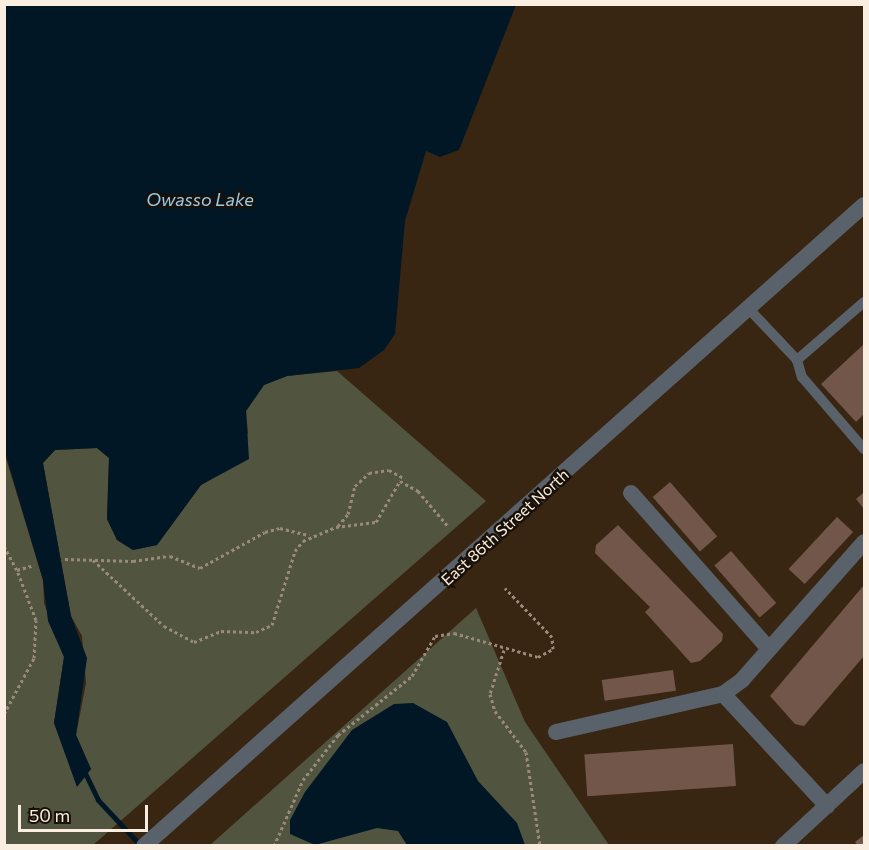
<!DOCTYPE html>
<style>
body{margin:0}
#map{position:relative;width:869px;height:850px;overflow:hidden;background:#382612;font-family:Commissioner,sans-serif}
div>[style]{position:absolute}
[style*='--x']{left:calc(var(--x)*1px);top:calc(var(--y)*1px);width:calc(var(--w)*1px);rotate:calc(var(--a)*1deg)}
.green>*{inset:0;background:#515540}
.water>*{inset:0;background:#011725}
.stream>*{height:5px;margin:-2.5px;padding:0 2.5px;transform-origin:2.5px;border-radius:2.5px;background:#011725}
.building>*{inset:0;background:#72564a;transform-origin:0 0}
.path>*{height:3px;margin-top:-1.5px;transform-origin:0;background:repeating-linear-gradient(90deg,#998a79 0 3px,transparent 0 6px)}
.service>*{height:10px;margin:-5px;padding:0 5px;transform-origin:5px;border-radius:5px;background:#59626b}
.minor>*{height:16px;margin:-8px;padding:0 8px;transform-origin:8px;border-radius:8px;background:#59626b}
.tertiary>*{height:16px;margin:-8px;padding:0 8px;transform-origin:8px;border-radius:8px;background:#59626b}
span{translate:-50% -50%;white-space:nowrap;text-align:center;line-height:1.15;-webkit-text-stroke:5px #191108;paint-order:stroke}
.street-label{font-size:16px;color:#faeee1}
.water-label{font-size:18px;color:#97caeb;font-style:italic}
.frame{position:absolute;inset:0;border:6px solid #faeee1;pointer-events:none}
.scale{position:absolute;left:18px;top:805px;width:130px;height:27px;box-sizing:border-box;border:3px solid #faeee1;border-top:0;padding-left:8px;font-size:18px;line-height:21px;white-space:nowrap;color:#faeee1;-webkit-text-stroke:4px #191108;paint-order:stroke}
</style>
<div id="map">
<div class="green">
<i style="clip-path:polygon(337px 371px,486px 501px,93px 845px,5px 845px,4px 452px,43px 580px,44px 603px,64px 657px,54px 723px,77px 786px,91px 769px,76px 735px,86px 683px,82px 636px,71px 616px,43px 463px,55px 450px,97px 448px,109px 458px,107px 519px,117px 540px,133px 550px,157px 545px,201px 485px,222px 472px,248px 433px,246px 411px,264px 385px,287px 376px)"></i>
<i style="clip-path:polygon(476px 608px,525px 722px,609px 845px,209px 846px)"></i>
</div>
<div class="water">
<i style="clip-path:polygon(5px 4px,516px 5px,459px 150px,440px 157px,426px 151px,405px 221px,395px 334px,384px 350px,359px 368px,287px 376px,264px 385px,246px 411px,249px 459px,201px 485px,157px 545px,133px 550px,117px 540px,107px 519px,109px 458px,97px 448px,55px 450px,43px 463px,71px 616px,87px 658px,76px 735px,91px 769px,77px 787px,54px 723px,64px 657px,48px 621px,43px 580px,5px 452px)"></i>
<i style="clip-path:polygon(413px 703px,447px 722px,478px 781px,517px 823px,525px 845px,407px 845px,398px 831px,377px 828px,315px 845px,290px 834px,290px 820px,305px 792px,352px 730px,394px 704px)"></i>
</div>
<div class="stream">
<i style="--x:84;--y:771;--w:32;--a:64"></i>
<i style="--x:98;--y:800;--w:63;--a:46.9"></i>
</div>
<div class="building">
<i style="clip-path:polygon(864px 344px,864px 414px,856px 422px,821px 384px)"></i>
<i style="left:670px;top:482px;width:72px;height:23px;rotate:49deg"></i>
<i style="clip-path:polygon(864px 492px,864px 509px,856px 499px)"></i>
<i style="left:837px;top:517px;width:22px;height:71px;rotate:43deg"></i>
<i style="clip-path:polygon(618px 525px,723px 634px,722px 641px,700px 661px,691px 663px,645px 612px,650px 607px,595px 553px,596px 545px)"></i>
<i style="left:731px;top:551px;width:69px;height:22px;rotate:49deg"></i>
<i style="clip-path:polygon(864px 585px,864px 656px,804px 726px,795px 724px,770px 696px)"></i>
<i style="left:673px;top:670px;width:21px;height:72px;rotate:82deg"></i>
<i style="left:733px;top:744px;width:42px;height:149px;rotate:86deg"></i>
<i style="clip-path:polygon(864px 835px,864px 846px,858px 846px,855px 842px)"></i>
</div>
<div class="path">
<i style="--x:338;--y:526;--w:16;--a:-50"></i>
<i style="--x:348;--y:514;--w:29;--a:-76"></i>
<i style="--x:355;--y:486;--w:19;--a:-43"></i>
<i style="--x:369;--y:473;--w:20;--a:-9"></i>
<i style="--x:389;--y:470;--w:18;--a:29"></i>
<i style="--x:4;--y:546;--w:27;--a:62"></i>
<i style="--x:17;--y:570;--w:18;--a:-16"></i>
<i style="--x:65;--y:559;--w:68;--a:1.7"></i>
<i style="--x:133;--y:561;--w:37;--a:-8"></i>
<i style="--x:170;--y:556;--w:32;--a:22"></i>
<i style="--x:200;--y:568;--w:74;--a:-29"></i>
<i style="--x:265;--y:532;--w:16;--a:-15"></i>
<i style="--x:280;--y:528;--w:30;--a:14"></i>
<i style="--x:93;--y:560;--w:97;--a:42.9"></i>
<i style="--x:164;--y:626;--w:34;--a:28"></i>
<i style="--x:194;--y:642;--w:29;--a:-22"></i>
<i style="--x:221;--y:631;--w:35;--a:2"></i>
<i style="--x:256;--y:632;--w:17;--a:-24"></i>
<i style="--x:272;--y:625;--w:77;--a:-72.7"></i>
<i style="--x:295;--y:551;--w:13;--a:-51"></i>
<i style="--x:303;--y:541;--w:36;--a:-23"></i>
<i style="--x:336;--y:527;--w:40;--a:-7.1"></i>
<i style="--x:376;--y:522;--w:48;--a:-59.7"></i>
<i style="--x:400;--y:481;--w:21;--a:29"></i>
<i style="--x:418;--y:491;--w:45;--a:49.5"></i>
<i style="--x:504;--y:650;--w:46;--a:107.7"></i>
<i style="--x:490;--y:694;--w:18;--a:74"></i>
<i style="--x:495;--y:711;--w:51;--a:52.9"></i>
<i style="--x:526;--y:752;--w:95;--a:81.5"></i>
<i style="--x:4;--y:714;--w:64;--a:-61.8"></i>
<i style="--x:34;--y:658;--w:38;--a:-87"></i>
<i style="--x:36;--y:620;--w:53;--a:-110.8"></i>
<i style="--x:274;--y:846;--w:72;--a:-66.3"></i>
<i style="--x:303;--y:780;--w:57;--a:-52.1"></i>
<i style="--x:338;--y:735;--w:95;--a:-38.6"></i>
<i style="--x:412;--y:676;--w:46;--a:-60.1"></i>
<i style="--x:435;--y:636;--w:19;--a:-9"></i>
<i style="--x:454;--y:633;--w:87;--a:15.9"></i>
<i style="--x:538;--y:657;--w:17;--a:-28"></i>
<i style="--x:553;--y:649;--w:12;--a:-95"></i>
<i style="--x:552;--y:637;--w:68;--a:-133.8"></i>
</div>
<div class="service">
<i style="--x:864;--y:302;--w:89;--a:139.1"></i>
<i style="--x:797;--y:360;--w:18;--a:74"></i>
<i style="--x:802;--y:377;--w:95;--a:49.3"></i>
<i style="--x:749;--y:309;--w:70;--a:46.7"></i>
</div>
<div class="minor">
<i style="--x:631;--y:493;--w:208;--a:48.5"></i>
<i style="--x:723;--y:694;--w:153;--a:47.1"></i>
<i style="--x:556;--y:732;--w:171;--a:-12.8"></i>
<i style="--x:723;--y:694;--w:24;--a:-36"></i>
<i style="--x:742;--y:680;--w:184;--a:-48.5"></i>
<i style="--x:783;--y:846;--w:110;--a:-42.8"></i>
</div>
<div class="tertiary">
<i style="--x:144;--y:846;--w:964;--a:-41.68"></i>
</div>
<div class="street-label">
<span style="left:505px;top:527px;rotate:-42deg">East 86th Street North</span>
</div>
<div class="water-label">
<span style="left:200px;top:199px">Owasso Lake</span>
</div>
<div class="frame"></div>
<div class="scale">50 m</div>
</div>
